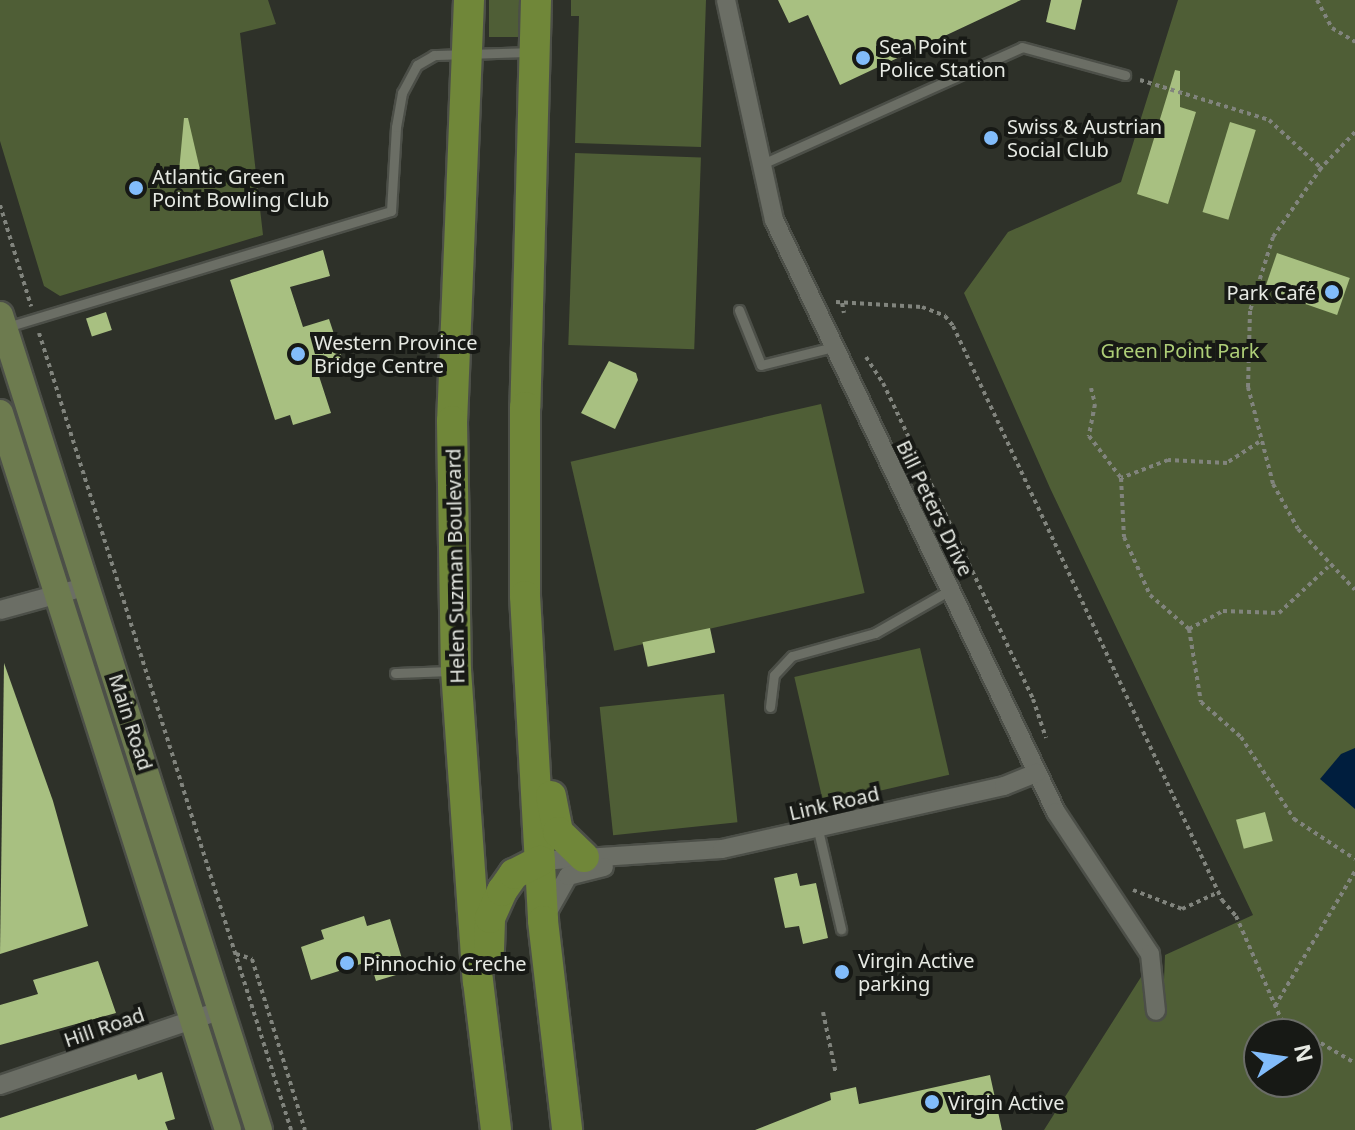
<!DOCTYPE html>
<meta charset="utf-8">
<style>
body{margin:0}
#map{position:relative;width:1355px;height:1130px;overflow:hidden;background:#2e3129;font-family:"Noto Sans",sans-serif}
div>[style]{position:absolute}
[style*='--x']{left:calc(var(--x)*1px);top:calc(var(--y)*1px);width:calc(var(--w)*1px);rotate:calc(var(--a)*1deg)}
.green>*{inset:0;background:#4f5e36;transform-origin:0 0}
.water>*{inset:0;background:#001e3e}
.building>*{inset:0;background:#a8c081;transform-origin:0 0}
.path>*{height:4px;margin-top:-2px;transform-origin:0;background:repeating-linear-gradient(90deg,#81847d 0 4px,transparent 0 8px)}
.roads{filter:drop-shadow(2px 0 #4c4f48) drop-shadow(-2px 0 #4c4f48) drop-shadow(0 2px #4c4f48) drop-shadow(0 -2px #4c4f48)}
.lane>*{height:9px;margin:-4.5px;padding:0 4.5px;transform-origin:4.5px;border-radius:4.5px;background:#6b6e65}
.street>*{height:18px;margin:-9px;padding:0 9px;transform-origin:9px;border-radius:9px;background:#6b6e65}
.secondary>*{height:26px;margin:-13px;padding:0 13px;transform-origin:13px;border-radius:13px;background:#6d7b4f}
.primary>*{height:30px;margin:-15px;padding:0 15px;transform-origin:15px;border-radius:15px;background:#708739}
.dots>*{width:22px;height:22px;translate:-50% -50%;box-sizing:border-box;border:4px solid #171915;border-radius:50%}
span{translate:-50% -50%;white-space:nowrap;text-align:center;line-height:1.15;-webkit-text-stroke:8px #171915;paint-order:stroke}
.poi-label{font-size:20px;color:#e6e9e3}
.left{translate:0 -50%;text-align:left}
.right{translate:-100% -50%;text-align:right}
.park-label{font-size:20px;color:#aece77}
.street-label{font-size:20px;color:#e6e9e3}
.north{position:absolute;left:1243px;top:1018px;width:80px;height:80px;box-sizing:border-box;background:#171915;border:2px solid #6a6c67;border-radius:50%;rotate:77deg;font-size:22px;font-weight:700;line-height:32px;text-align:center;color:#e6e9e3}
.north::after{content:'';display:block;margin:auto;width:28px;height:36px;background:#82bcfa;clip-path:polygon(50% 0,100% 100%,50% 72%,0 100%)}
</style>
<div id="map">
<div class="green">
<i style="clip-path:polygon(0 0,268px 0,276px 24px,240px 33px,263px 235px,60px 296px,44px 286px,0 141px)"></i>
<i style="left:489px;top:0;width:31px;height:37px"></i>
<i style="clip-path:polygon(571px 0,706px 0,701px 147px,575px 143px,579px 16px,571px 16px)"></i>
<i style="clip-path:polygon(evenodd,1178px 0,1355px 0,1355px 1130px,1044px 1130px,1141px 977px,1164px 980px,1165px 955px,1253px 915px,1050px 488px,964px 293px,1008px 232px,1121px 182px,1178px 0,1259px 1034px,1307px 1034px,1307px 1082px,1259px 1082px,1259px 1034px)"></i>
<i style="left:575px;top:153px;width:126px;height:192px;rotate:2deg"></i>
<i style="left:821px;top:404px;width:194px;height:257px;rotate:77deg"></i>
<i style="left:920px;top:648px;width:130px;height:129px;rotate:77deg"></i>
<i style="left:724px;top:694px;width:129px;height:125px;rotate:84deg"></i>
</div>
<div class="water">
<i style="clip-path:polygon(1355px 748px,1355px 809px,1320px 779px,1341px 754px)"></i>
</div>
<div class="building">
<i style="clip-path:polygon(778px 0,1021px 0,840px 85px,808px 15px,789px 23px)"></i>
<i style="clip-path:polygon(1051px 0,1082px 0,1075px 30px,1046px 22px)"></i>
<i style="clip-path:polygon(1175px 70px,1180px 71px,1180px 107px,1196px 112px,1168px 204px,1137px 194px)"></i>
<i style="clip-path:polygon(184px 118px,188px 118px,201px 174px,179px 171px)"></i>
<i style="left:1230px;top:122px;width:27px;height:94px;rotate:17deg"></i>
<i style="clip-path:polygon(323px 250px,330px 276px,290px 287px,303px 327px,329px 319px,344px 364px,318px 373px,331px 413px,293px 425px,290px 415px,275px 420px,230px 280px)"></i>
<i style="left:1277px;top:253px;width:77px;height:39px;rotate:19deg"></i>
<i style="left:106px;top:312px;width:19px;height:21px;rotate:72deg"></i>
<i style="clip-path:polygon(609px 361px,636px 373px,638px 380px,615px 429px,581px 413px)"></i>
<i style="left:710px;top:628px;width:25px;height:69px;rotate:78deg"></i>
<i style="clip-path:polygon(4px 663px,53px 801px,88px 926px,0 954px)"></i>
<i style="left:1265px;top:812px;width:30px;height:30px;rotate:75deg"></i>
<i style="clip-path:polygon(797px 873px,800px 886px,816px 883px,828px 938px,803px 944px,799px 926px,785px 928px,774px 878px)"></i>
<i style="clip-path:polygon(364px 916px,367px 926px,390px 919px,406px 972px,376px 981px,370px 961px,311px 980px,301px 947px,324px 939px,321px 930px)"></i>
<i style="clip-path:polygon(98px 961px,116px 1013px,0 1045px,0 1005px,38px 994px,33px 980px)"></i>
<i style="clip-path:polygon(162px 1072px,175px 1119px,165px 1122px,168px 1130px,0 1130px,0 1118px,136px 1074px,138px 1080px)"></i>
<i style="clip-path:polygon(990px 1075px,1002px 1130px,755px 1130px,831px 1100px,830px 1093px,856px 1087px,859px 1104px)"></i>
</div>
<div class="path">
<i style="--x:1317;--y:0;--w:32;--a:62"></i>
<i style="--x:1332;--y:28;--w:27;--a:31"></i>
<i style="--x:1140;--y:80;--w:135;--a:17.2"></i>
<i style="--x:1269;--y:120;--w:71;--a:42.7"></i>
<i style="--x:1355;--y:132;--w:50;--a:133.4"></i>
<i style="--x:1321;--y:168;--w:84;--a:124.8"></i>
<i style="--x:1273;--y:237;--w:77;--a:107.3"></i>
<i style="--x:1250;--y:311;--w:76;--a:91.5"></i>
<i style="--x:1248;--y:387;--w:100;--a:75.5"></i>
<i style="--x:1273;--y:484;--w:51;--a:60.9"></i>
<i style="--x:1298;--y:529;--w:83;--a:46.9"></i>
<i style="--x:0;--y:205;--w:106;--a:72.9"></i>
<i style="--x:836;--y:302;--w:86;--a:3.3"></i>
<i style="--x:922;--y:307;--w:25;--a:21"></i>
<i style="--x:945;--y:316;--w:13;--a:51"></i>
<i style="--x:953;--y:326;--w:634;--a:64.89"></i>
<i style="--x:1222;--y:900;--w:21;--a:49"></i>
<i style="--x:1236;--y:916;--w:112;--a:66.4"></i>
<i style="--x:1281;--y:1019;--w:29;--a:31"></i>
<i style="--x:842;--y:303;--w:10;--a:79"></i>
<i style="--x:39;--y:333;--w:836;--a:72.45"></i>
<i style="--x:866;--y:357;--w:31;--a:57"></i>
<i style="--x:883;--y:383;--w:350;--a:64.6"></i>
<i style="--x:1033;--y:699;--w:41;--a:71.6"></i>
<i style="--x:1091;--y:388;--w:16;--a:76"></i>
<i style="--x:1095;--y:404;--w:33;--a:101"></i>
<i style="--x:1089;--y:436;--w:53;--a:52.7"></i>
<i style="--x:1259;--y:442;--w:38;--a:147"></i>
<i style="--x:1227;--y:463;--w:59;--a:-177.1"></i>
<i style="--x:1168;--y:460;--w:50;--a:159"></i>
<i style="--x:1121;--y:478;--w:59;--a:87.1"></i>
<i style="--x:1124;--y:537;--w:64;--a:65.9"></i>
<i style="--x:1150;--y:595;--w:52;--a:41.1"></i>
<i style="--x:1189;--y:629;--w:74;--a:80.7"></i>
<i style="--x:1201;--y:702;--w:53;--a:41.2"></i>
<i style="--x:1241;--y:737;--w:98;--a:57.1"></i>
<i style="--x:1294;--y:819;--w:73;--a:33.3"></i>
<i style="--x:1189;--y:629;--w:38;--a:-28"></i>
<i style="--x:1223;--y:611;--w:56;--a:2"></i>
<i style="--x:1279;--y:613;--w:67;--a:-43.2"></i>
<i style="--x:1133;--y:890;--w:53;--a:21.2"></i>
<i style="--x:1182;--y:909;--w:41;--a:-24.7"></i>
<i style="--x:236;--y:954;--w:17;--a:17"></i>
<i style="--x:252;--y:959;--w:179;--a:72.8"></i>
<i style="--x:1275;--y:1006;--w:157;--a:-59.3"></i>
<i style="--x:823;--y:1012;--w:63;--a:78.2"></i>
<i style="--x:1307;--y:1035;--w:56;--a:30.3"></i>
</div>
<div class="roads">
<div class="lane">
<i style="--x:760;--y:165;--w:287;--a:-24.2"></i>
<i style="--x:1022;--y:47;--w:107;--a:15.2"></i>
<i style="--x:739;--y:310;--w:59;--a:68.2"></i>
<i style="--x:761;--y:365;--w:74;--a:-14"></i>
<i style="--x:7;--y:327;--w:401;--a:-16.8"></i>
<i style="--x:391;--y:211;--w:84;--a:-86.6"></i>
<i style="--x:396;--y:127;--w:35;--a:-80"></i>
<i style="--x:402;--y:93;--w:32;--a:-62"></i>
<i style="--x:417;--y:65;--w:20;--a:-30"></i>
<i style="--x:434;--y:55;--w:95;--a:-1.8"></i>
<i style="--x:395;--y:673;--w:57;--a:-2"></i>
<i style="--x:770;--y:707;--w:32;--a:-83"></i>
<i style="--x:774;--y:675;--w:26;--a:-47"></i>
<i style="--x:792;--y:656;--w:86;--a:-15.5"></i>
<i style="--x:875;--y:633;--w:86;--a:-29.8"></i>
<i style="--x:818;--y:830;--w:102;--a:76.9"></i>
</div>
<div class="street">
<i style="--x:726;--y:0;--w:225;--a:77.7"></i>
<i style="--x:774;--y:220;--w:656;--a:64.53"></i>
<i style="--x:1056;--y:812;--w:170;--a:56.5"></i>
<i style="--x:1150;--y:954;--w:57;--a:84"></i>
<i style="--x:0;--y:610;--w:91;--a:-15.3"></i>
<i style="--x:540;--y:861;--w:182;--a:-3.8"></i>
<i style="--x:722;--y:849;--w:289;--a:-12.6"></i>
<i style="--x:1004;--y:786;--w:35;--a:-22"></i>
<i style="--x:546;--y:915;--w:45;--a:-60.6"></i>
<i style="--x:568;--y:876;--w:37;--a:-14"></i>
<i style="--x:0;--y:1085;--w:234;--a:-18.7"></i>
</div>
<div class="secondary">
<i style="--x:0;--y:315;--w:855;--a:72.37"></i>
<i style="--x:0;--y:413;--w:752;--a:72.36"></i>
</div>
<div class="primary">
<i style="--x:469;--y:0;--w:421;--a:92.3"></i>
<i style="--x:452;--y:421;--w:249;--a:89.1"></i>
<i style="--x:456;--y:670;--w:312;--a:86"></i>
<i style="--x:478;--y:981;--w:150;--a:83.1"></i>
<i style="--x:536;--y:0;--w:407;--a:91.5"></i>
<i style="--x:525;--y:407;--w:189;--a:90"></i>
<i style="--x:525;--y:596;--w:325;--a:86.8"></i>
<i style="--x:543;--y:921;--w:210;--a:83.4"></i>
<i style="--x:551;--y:796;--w:37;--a:79"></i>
<i style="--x:558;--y:832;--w:36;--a:44"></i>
<i style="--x:489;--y:949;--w:31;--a:-88"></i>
<i style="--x:490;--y:918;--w:30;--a:-66"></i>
<i style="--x:502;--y:891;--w:21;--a:-55"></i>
<i style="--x:514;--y:874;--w:29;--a:-27"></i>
</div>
</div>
<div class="dots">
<i style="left:863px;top:58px;background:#82bcfa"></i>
<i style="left:991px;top:138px;background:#82bcfa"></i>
<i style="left:136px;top:188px;background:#82bcfa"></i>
<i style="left:1332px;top:292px;background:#82bcfa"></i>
<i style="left:298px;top:354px;background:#82bcfa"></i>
<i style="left:347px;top:963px;background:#82bcfa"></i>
<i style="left:842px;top:972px;background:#82bcfa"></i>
<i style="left:932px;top:1102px;background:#82bcfa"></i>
</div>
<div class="poi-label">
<span class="left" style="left:879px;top:58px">Sea Point<br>Police Station</span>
<span class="left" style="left:1007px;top:138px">Swiss &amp; Austrian<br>Social Club</span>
<span class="left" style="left:152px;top:188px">Atlantic Green<br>Point Bowling Club</span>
<span class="right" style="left:1316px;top:292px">Park Café</span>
<span class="left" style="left:314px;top:354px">Western Province<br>Bridge Centre</span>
<span class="left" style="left:858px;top:972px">Virgin Active<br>parking</span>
<span class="left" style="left:363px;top:963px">Pinnochio Creche</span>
<span class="left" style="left:948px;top:1102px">Virgin Active</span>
</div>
<div class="park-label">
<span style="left:1180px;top:350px">Green Point Park</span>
</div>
<div class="street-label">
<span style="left:935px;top:508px;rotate:64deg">Bill Peters Drive</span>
<span style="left:455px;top:566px;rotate:-91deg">Helen Suzman Boulevard</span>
<span style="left:131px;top:722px;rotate:72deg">Main Road</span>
<span style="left:834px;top:803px;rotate:-13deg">Link Road</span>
<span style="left:104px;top:1027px;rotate:-19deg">Hill Road</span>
</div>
<div class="north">N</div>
</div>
